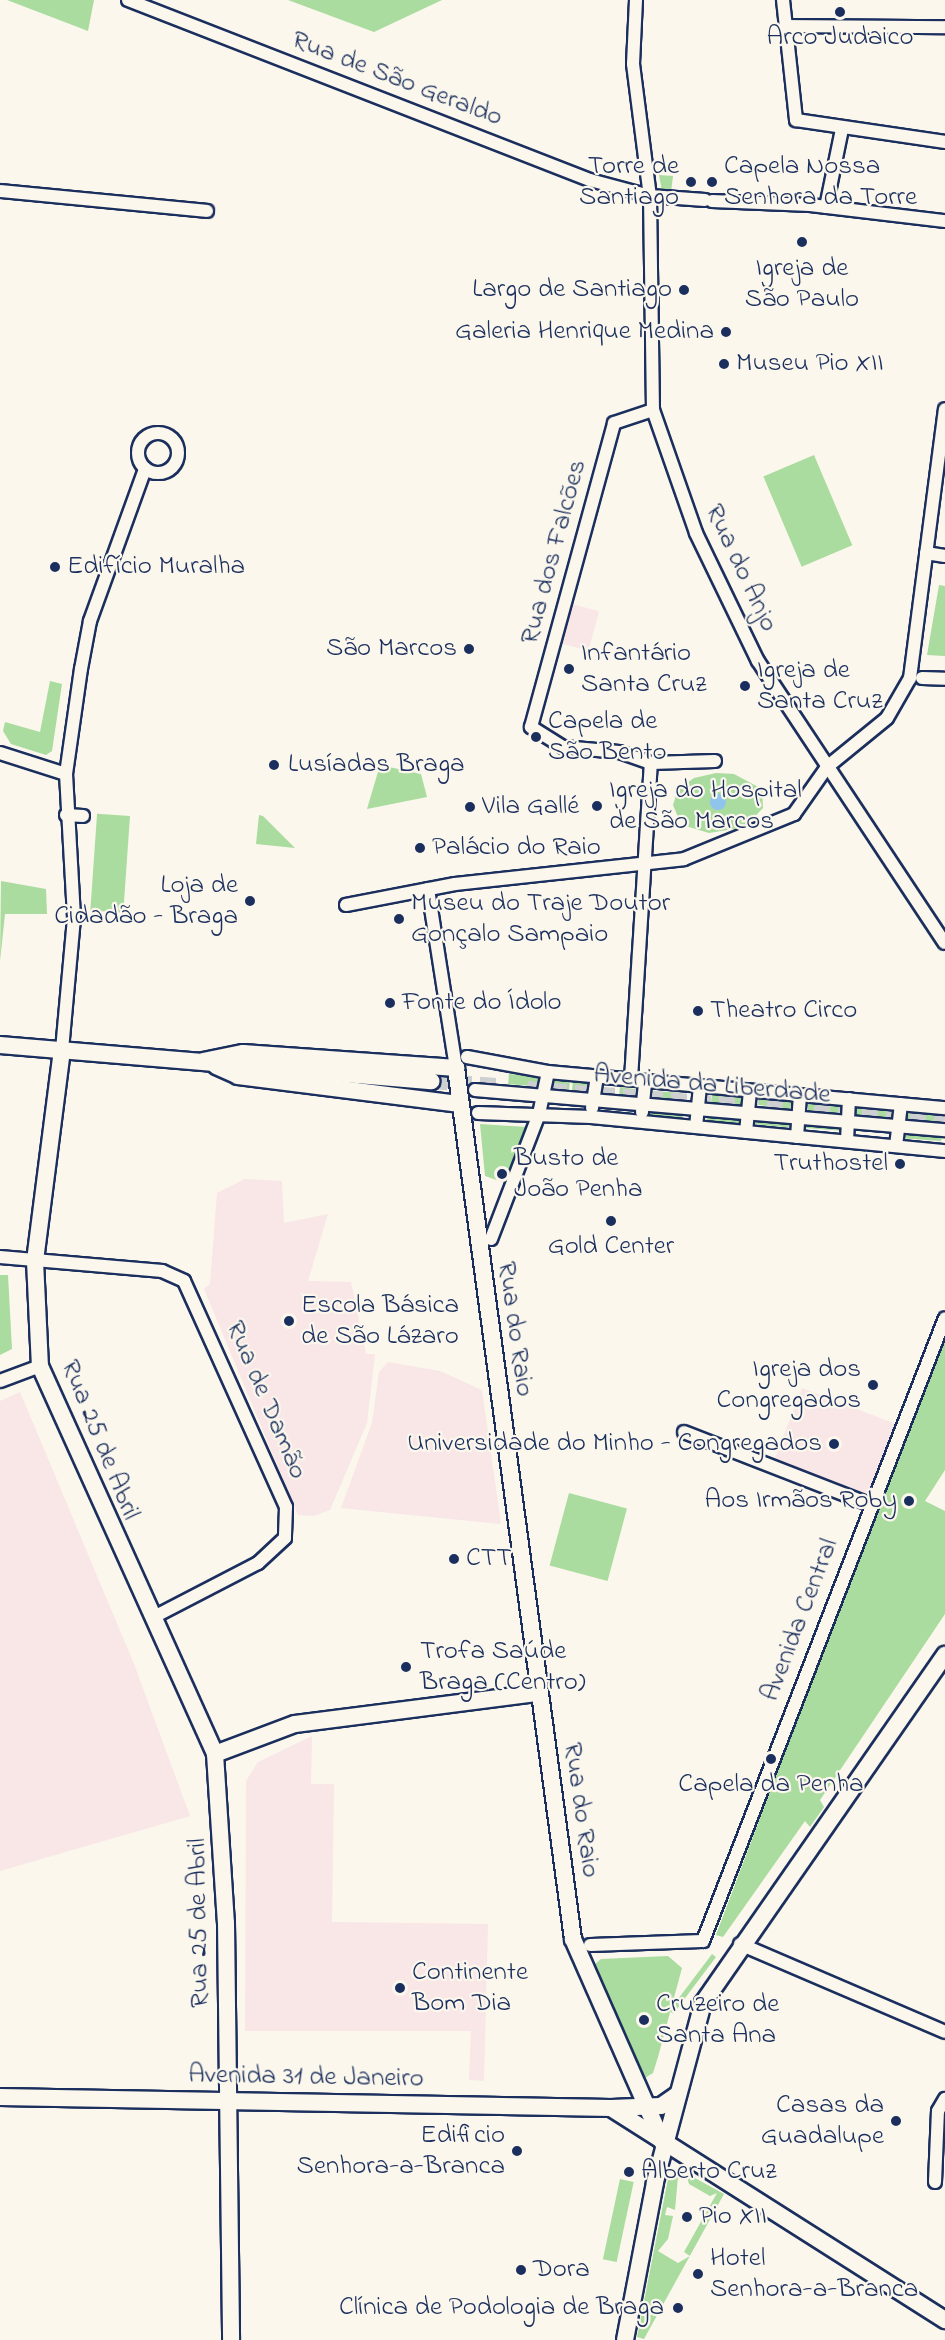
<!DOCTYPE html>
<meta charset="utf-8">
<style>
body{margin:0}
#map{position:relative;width:945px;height:2340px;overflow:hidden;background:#fbf7ec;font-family:"Indie Flower",sans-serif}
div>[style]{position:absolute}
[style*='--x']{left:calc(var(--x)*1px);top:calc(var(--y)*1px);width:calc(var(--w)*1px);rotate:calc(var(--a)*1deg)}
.built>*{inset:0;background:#f9e6e7;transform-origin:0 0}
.green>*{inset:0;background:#a9dc9e;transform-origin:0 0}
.water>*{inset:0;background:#8fc4ec}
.round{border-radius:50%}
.secondary-tunnel>*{height:16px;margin-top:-8px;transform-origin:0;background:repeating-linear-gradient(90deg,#cecfd0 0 16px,transparent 0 24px)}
.roads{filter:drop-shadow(2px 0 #1b2f5e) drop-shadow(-2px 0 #1b2f5e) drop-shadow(0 2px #1b2f5e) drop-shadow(0 -2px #1b2f5e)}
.street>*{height:12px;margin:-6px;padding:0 6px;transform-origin:6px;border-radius:6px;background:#fbf7ec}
.street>.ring{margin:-6px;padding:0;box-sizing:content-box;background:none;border:12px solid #fbf7ec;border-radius:50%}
.secondary>*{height:16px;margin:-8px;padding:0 8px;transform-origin:8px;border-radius:8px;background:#fbf7ec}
.dots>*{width:16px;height:16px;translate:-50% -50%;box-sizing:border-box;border:3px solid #fbf7ec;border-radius:50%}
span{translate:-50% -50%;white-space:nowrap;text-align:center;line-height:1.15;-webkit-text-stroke:4.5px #fbf7ec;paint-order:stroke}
.poi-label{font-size:27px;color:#1b2f5e}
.right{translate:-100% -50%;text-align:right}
.left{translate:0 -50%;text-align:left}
.street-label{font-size:27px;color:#1b2f5e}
</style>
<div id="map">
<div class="built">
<i style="left:572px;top:604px;width:28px;height:41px;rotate:15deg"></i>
<i style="clip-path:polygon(245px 1179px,282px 1181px,284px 1223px,328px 1214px,308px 1281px,351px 1282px,366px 1354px,375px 1354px,367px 1423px,330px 1510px,314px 1516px,298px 1515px,204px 1289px,210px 1284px,217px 1193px)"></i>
<i style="clip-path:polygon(388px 1362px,440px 1371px,482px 1390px,501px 1524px,341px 1508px,372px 1423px,379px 1372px)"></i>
<i style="left:802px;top:1388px;width:101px;height:81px;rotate:21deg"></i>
<i style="clip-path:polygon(20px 1392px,134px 1664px,190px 1816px,0 1871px,0 1401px)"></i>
<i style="clip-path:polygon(312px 1736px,311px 1784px,334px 1784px,332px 1922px,488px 1924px,484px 2081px,469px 2080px,471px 2031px,245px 2031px,246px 1781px,258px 1762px)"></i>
</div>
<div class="green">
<i style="clip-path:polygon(7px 0,94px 0,88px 31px)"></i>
<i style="clip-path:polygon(288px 0,442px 0,374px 32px)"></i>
<i style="clip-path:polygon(659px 175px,673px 176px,671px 192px,662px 191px)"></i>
<i style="left:814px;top:455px;width:98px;height:55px;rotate:67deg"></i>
<i style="clip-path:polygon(939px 585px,945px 586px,945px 656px,927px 655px)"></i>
<i style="clip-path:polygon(50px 681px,62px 684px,52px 751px,46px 755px,11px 744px,3px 731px,5px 722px,40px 732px)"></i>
<i style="clip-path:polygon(380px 765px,421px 774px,427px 797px,367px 809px)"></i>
<i style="clip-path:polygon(716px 773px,734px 774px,762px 789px,763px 808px,745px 827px,709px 833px,689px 827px,678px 817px,673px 805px,678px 789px,694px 778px)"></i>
<i style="clip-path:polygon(259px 815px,263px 816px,295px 848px,256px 844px)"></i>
<i style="left:130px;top:816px;width:97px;height:33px;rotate:94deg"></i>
<i style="clip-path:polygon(1px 881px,46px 889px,47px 914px,5px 914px,0 961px)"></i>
<i style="left:509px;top:1074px;width:33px;height:10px;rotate:5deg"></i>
<i style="clip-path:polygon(551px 1078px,570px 1080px,569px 1090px,550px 1086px)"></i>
<i style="left:573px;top:1080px;width:21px;height:10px;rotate:5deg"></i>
<i style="clip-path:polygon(620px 1087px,641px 1090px,641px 1098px,619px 1096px)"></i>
<i style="left:649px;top:1091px;width:33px;height:9px;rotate:3deg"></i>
<i style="left:712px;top:1094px;width:35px;height:10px;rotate:7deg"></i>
<i style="clip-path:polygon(754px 1097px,796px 1101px,796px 1110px,753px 1104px)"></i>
<i style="clip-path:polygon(808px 1102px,844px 1104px,844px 1114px,808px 1110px)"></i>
<i style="clip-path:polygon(853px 1106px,873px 1108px,872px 1116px,853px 1116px)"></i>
<i style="left:875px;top:1107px;width:21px;height:9px;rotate:5deg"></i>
<i style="left:648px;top:1109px;width:35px;height:8px;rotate:3deg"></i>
<i style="left:905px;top:1110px;width:40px;height:9px;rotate:6deg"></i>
<i style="left:707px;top:1114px;width:36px;height:8px;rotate:5deg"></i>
<i style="left:752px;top:1115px;width:43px;height:9px;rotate:5deg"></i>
<i style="clip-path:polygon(806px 1120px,845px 1124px,845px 1131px,806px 1128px)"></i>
<i style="clip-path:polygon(480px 1124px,527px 1127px,505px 1183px,485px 1176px)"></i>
<i style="clip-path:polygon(901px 1130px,943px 1134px,941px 1141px,899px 1138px)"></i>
<i style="clip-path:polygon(0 1275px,8px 1275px,12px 1349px,0 1355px)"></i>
<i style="clip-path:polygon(945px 1327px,945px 1470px,925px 1501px,945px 1511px,945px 1614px,820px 1800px,824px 1807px,810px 1827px,805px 1821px,723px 1937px,716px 1935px)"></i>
<i style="left:569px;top:1493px;width:60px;height:75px;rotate:15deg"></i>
<i style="left:712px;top:1954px;width:5px;height:71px;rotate:37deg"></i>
<i style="clip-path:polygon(668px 1956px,682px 1968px,658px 2057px,653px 2073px,645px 2078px,594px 1965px,601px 1959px)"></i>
<i style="clip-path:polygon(evenodd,684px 2172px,724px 2194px,644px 2339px,637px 2337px,668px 2179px,684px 2172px,686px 2174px,689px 2184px,710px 2196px,717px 2193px,684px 2252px,690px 2256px,678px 2263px,658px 2251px,668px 2239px,673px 2216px,665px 2215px,667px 2207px,675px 2210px,678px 2177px,686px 2174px)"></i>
<i style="left:620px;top:2179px;width:14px;height:82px;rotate:12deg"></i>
</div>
<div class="water">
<i class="round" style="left:710px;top:794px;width:16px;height:16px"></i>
</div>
<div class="secondary-tunnel">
<i style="--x:432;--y:1081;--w:64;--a:4.5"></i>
<i style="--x:527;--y:1089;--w:419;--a:4.5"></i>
</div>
<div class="roads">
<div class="street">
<i style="--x:128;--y:0;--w:496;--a:21.3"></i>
<i style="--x:590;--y:180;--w:62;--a:14.9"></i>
<i style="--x:650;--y:196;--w:55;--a:4.2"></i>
<i style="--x:636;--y:0;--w:64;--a:92.7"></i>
<i style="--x:633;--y:64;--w:133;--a:82.7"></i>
<i style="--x:650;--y:196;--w:214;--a:89.2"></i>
<i style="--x:783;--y:0;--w:121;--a:83.8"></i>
<i style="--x:796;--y:120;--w:151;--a:8.4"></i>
<i style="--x:786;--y:26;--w:159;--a:0.4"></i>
<i style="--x:0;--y:191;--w:208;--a:5.5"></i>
<i style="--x:712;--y:201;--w:98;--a:2.3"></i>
<i style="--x:810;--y:205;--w:136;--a:6.8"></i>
<i style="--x:826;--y:207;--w:80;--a:-78.4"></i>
<i style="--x:653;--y:410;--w:130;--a:70.7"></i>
<i style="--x:696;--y:533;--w:142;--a:64.2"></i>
<i style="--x:758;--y:661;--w:338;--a:56.5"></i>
<i class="ring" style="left:138px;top:433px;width:28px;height:28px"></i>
<i style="--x:926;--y:553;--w:19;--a:9"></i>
<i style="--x:922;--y:678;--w:23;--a:2"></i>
<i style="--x:0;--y:753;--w:69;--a:17.7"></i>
<i style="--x:651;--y:763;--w:34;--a:-161"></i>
<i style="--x:619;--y:752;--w:56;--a:-174.9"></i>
<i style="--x:563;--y:747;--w:38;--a:-148"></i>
<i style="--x:531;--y:727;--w:315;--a:-74.7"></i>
<i style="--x:614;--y:423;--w:41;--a:-18.4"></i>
<i style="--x:651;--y:763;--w:64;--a:-1.8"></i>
<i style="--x:66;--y:815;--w:17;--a:3"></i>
<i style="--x:428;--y:889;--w:181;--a:81.1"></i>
<i style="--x:346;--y:905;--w:111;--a:-10.9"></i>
<i style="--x:455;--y:884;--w:230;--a:-6.2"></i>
<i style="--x:684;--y:859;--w:119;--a:-22.2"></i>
<i style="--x:794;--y:814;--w:57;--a:-54.9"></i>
<i style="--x:827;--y:767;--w:77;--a:-39.2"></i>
<i style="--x:887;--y:718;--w:46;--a:-60.1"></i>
<i style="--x:910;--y:678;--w:271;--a:-82.6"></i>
<i style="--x:62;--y:1050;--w:134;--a:-84.8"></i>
<i style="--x:74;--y:917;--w:143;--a:-93.2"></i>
<i style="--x:66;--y:774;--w:106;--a:-81.9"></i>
<i style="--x:81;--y:669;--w:49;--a:-79.4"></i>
<i style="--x:90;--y:621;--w:162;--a:-70.1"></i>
<i style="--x:467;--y:1057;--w:82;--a:10.5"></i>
<i style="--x:548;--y:1072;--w:399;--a:5.2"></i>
<i style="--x:631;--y:1079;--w:317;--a:-86.4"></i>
<i style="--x:475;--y:1090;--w:472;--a:4.9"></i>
<i style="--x:592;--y:1108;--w:32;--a:-81"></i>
<i style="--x:642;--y:1112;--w:31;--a:-84"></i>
<i style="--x:478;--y:1113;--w:113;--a:2"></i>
<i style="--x:591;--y:1117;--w:356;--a:5.5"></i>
<i style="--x:696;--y:1127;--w:41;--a:-84.4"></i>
<i style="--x:746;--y:1132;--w:41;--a:-84.4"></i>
<i style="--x:797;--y:1137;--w:42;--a:-85.9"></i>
<i style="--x:847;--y:1141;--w:42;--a:-87.3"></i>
<i style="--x:896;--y:1146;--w:42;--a:-83.2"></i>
<i style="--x:491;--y:1239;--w:134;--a:-69"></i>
<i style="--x:539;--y:1114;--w:43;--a:-77.9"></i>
<i style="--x:0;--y:1257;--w:163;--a:4.9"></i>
<i style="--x:162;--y:1271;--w:24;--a:24"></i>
<i style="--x:184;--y:1281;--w:248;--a:65.7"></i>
<i style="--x:286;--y:1507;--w:31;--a:92"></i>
<i style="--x:285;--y:1538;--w:37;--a:137"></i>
<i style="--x:258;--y:1563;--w:119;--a:152.6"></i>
<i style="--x:0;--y:1381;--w:43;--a:-20.6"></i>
<i style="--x:684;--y:1432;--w:201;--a:21.3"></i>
<i style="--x:740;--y:1944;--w:223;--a:23.2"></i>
<i style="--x:590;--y:1945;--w:113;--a:-2"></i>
<i style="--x:703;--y:1941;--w:668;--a:-68.77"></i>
<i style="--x:935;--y:2182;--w:71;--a:-87.6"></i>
<i style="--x:938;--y:2111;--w:14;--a:-60"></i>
</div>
<div class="secondary">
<i style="--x:0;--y:1045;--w:433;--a:4.8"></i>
<i style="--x:62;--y:1050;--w:213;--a:97.3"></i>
<i style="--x:35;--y:1261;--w:105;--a:87.3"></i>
<i style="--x:40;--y:1366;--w:426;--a:65.7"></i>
<i style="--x:215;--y:1754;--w:169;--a:86.3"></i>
<i style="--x:226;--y:1923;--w:417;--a:89.3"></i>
<i style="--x:203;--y:1061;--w:41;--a:-11.3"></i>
<i style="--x:243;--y:1053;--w:214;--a:4"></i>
<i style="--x:456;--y:1068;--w:879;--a:82.35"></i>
<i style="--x:573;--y:1939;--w:225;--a:66.2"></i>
<i style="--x:216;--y:1066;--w:24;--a:24"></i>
<i style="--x:238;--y:1076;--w:224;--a:7.2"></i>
<i style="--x:215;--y:1754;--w:85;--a:-20.6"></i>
<i style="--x:295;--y:1724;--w:245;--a:-7.3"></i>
<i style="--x:0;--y:2097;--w:611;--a:1.03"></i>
<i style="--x:611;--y:2108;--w:50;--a:-2.3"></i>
<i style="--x:661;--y:2106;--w:21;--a:-35"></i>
<i style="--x:611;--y:2108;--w:396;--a:32.4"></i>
<i style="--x:625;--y:2340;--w:161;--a:-79.2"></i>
<i style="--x:655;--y:2182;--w:185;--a:-75"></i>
<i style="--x:703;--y:2003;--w:424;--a:-55.2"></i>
</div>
</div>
<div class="dots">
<i style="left:840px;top:12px;background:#1b2f5e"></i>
<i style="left:691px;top:182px;background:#1b2f5e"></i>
<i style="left:712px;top:182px;background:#1b2f5e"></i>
<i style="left:802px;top:242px;background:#1b2f5e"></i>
<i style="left:684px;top:290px;background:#1b2f5e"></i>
<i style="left:726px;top:332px;background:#1b2f5e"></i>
<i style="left:724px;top:364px;background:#1b2f5e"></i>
<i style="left:55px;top:567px;background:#1b2f5e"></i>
<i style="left:469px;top:649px;background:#1b2f5e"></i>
<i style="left:569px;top:669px;background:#1b2f5e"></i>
<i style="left:745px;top:686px;background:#1b2f5e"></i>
<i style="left:536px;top:737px;background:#1b2f5e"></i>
<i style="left:274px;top:765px;background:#1b2f5e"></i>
<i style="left:597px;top:806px;background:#1b2f5e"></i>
<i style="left:470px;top:807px;background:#1b2f5e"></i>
<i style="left:420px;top:848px;background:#1b2f5e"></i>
<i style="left:250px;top:901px;background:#1b2f5e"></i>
<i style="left:399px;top:919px;background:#1b2f5e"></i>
<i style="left:390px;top:1003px;background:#1b2f5e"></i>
<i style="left:698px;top:1011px;background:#1b2f5e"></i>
<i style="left:900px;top:1164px;background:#1b2f5e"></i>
<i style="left:502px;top:1174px;background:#1b2f5e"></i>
<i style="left:611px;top:1221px;background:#1b2f5e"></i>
<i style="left:289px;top:1321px;background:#1b2f5e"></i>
<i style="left:873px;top:1385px;background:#1b2f5e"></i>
<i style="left:834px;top:1444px;background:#1b2f5e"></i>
<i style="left:909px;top:1501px;background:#1b2f5e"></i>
<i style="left:454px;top:1559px;background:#1b2f5e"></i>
<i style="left:406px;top:1667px;background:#1b2f5e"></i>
<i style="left:771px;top:1759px;background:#1b2f5e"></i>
<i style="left:400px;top:1988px;background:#1b2f5e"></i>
<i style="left:644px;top:2020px;background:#1b2f5e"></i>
<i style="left:896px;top:2121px;background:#1b2f5e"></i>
<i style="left:517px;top:2151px;background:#1b2f5e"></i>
<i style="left:629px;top:2172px;background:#1b2f5e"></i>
<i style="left:687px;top:2217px;background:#1b2f5e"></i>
<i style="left:521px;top:2270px;background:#1b2f5e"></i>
<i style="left:698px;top:2274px;background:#1b2f5e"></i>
<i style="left:678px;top:2308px;background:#1b2f5e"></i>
</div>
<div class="poi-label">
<span style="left:840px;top:38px">Arco Judaico</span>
<span class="right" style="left:679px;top:182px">Torre de<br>Santiago</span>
<span class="left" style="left:724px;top:182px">Capela Nossa<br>Senhora da Torre</span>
<span style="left:802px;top:284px">Igreja de<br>São Paulo</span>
<span class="right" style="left:672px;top:290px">Largo de Santiago</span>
<span class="right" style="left:714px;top:332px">Galeria Henrique Medina</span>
<span class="left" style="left:736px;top:364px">Museu Pio XII</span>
<span class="left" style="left:67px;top:567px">Edifício Muralha</span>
<span class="right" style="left:457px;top:649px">São Marcos</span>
<span class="left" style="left:581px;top:669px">Infantário<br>Santa Cruz</span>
<span class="left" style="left:757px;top:686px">Igreja de<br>Santa Cruz</span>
<span class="left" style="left:548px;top:737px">Capela de<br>São Bento</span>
<span class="left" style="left:288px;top:765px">Lusíadas Braga</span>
<span class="left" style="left:609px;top:806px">Igreja do Hospital<br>de São Marcos</span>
<span class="left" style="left:482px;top:807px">Vila Gallé</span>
<span class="left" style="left:432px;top:848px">Palácio do Raio</span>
<span class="right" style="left:238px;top:901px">Loja de<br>Cidadão - Braga</span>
<span class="left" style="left:411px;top:919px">Museu do Traje Doutor<br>Gonçalo Sampaio</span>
<span class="left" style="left:402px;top:1003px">Fonte do Ídolo</span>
<span class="left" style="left:710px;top:1011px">Theatro Circo</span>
<span class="left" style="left:514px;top:1174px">Busto de<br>João Penha</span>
<span class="right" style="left:888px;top:1164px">Truthostel</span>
<span style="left:611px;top:1247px">Gold Center</span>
<span class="left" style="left:301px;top:1321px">Escola Básica<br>de São Lázaro</span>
<span class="right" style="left:861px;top:1385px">Igreja dos<br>Congregados</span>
<span class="right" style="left:822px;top:1444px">Universidade do Minho - Congregados</span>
<span class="right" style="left:897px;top:1501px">Aos Irmãos Roby</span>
<span class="left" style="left:466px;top:1559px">CTT</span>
<span class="left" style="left:420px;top:1667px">Trofa Saúde<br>Braga (Centro)</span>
<span style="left:771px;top:1785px">Capela da Penha</span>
<span class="left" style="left:412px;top:1988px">Continente<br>Bom Dia</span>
<span class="left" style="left:656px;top:2020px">Cruzeiro de<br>Santa Ana</span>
<span class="right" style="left:884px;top:2121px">Casas da<br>Guadalupe</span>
<span class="right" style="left:505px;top:2151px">Edificio<br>Senhora-a-Branca</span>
<span class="left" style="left:641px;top:2172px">Alberto Cruz</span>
<span class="left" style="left:699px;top:2217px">Pio XII</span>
<span class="left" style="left:710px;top:2274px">Hotel<br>Senhora-a-Branca</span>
<span class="left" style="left:533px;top:2270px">Dora</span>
<span class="right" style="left:664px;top:2308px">Clínica de Podologia de Braga</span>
</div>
<div class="street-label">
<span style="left:397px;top:79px;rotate:21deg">Rua de São Geraldo</span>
<span style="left:554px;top:552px;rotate:-75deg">Rua dos Falcões</span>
<span style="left:741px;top:568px;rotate:65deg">Rua do Anjo</span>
<span style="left:712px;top:1085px;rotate:5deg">Avenida da Liberdade</span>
<span style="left:515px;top:1329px;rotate:82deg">Rua do Raio</span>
<span style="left:266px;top:1400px;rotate:67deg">Rua de Damão</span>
<span style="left:100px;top:1440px;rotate:68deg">Rua 25 de Abril</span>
<span style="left:800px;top:1620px;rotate:-69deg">Avenida Central</span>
<span style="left:581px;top:1810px;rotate:82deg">Rua do Raio</span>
<span style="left:199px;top:1923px;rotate:-91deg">Rua 25 de Abril</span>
<span style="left:306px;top:2077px;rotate:1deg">Avenida 31 de Janeiro</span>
</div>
</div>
